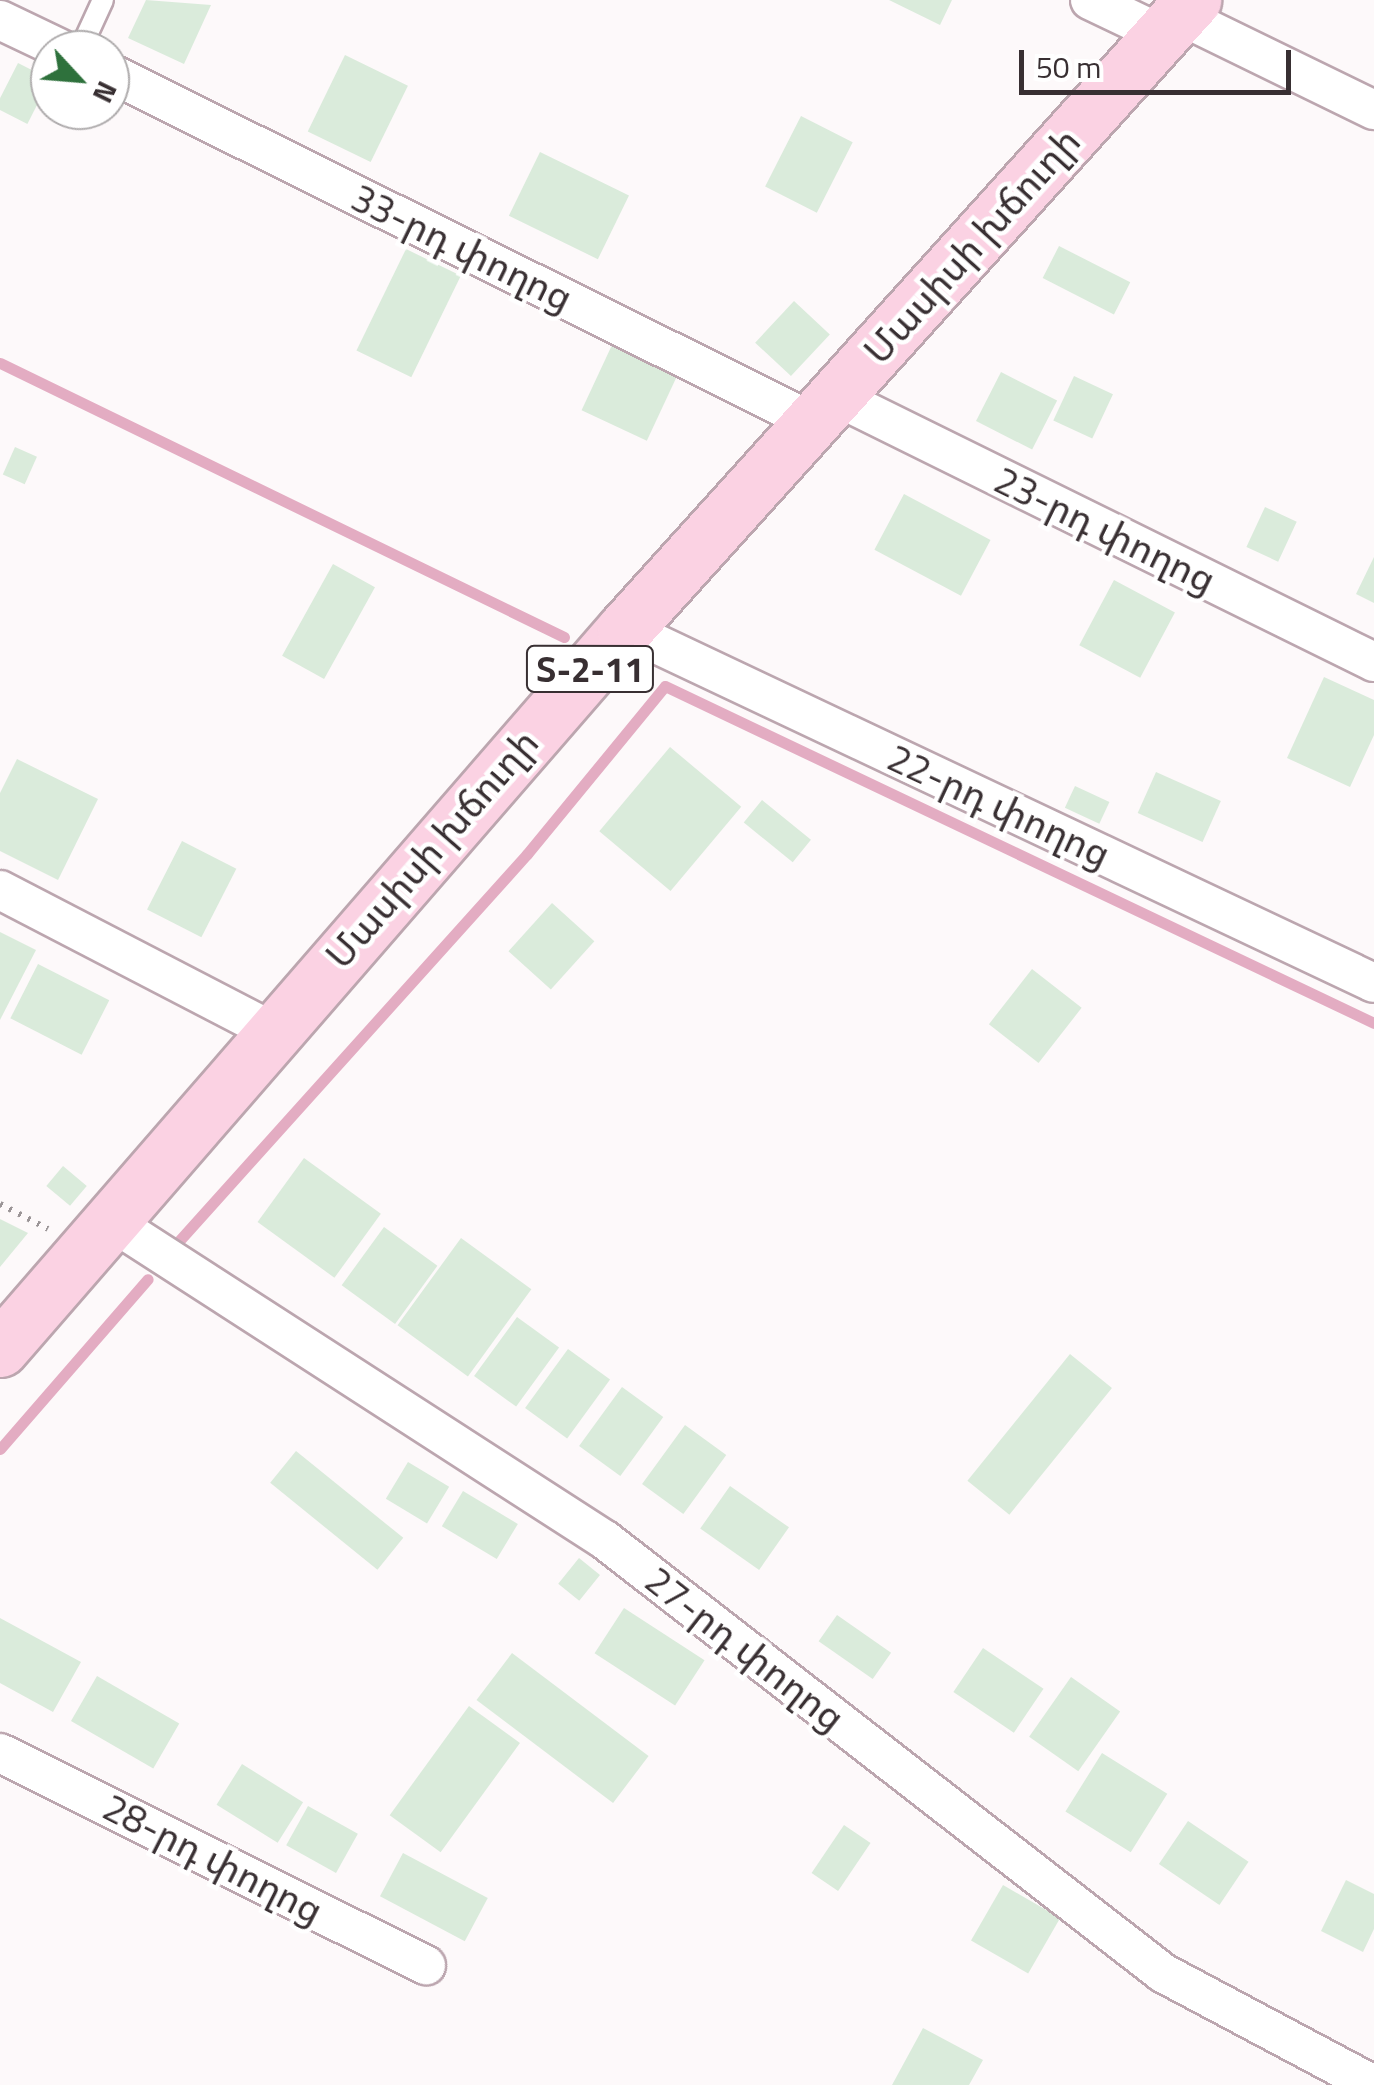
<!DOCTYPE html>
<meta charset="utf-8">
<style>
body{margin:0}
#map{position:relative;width:1374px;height:2085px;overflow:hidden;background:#fdf9fa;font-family:"Titillium Web","Noto Sans Armenian",sans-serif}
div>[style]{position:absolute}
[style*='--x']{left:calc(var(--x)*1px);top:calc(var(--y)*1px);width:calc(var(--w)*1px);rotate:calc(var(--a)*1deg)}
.stream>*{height:11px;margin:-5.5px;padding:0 5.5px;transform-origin:5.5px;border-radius:5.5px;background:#e3acc2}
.building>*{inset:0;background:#daebdb;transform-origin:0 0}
.path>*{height:6px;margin-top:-3px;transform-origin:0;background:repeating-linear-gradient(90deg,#9b9597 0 2.5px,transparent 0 10.5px)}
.roads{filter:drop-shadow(2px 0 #bca6af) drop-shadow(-2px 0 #bca6af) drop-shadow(0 2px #bca6af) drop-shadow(0 -2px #bca6af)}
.lane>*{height:20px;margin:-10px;padding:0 10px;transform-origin:10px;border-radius:10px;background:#fff}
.street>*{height:38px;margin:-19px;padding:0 19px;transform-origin:19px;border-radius:19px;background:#fff}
.primary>*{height:55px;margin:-27.5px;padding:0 27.5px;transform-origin:27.5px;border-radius:27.5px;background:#fbd2e3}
span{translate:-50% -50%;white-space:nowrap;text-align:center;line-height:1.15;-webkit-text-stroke:9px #fff;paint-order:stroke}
.shield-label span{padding:2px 8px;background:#fff;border:2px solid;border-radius:8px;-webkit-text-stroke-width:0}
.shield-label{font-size:35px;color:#382f32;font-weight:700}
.street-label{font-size:38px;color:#382f32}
.north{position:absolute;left:30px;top:30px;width:100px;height:100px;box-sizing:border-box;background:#fff;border:2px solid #afacad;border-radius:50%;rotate:116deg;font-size:28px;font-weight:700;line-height:40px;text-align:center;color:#382f32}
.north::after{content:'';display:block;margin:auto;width:35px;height:45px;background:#2e713c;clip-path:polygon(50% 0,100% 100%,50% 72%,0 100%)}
.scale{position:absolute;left:1019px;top:50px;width:272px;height:45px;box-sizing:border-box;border:5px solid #382f32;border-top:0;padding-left:12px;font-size:30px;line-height:35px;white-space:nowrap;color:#382f32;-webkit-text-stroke:8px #fff;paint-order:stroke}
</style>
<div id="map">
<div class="stream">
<i style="--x:0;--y:363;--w:627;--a:25.91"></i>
<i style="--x:178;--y:1242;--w:522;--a:-48.03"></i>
<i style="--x:527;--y:854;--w:217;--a:-50.6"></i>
<i style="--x:665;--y:686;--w:785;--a:25.42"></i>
<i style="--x:0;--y:1449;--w:225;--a:-49"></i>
</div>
<div class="building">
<i style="clip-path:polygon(146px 0,211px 5px,184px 64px,128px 38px)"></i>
<i style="clip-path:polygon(889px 0,952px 0,940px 25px)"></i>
<i style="left:345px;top:55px;width:70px;height:85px;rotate:26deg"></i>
<i style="left:18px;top:63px;width:36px;height:50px;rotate:27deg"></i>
<i style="left:801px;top:116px;width:58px;height:79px;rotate:27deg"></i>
<i style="left:540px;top:152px;width:99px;height:71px;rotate:26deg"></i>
<i style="left:1059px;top:246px;width:80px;height:36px;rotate:27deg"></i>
<i style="left:406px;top:249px;width:61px;height:113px;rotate:26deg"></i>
<i style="left:794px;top:301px;width:49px;height:57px;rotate:43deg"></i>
<i style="left:612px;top:345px;width:72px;height:72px;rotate:25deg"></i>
<i style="left:1001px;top:372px;width:63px;height:55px;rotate:27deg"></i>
<i style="left:1074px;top:376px;width:43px;height:49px;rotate:25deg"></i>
<i style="left:15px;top:447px;width:24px;height:30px;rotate:24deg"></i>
<i style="left:904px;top:494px;width:98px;height:63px;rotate:28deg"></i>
<i style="left:1265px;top:507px;width:35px;height:44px;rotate:25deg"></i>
<i style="clip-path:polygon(1374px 557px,1374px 603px,1356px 594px)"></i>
<i style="left:333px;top:564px;width:48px;height:105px;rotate:29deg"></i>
<i style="left:1114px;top:580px;width:69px;height:74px;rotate:28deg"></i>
<i style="clip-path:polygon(1324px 677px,1374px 700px,1374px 735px,1350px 787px,1287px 758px)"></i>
<i style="left:670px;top:747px;width:93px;height:110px;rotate:40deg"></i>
<i style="clip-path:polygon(17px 759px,98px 799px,58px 880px,0 851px,0 793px)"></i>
<i style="left:1156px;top:772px;width:71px;height:45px;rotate:24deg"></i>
<i style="left:1075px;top:786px;width:38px;height:24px;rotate:25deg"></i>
<i style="left:762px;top:800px;width:63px;height:29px;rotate:39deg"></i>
<i style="left:182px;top:841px;width:61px;height:77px;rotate:27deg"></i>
<i style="left:552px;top:903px;width:57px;height:65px;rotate:42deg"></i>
<i style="clip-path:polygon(0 932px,36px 950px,0 1020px)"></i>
<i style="left:38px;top:964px;width:80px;height:61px;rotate:27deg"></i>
<i style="left:1032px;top:969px;width:63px;height:70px;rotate:38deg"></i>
<i style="left:304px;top:1158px;width:95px;height:79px;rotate:36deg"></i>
<i style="left:63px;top:1166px;width:31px;height:26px;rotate:40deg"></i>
<i style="clip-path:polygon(0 1219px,28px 1233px,0 1267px)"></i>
<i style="left:384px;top:1227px;width:66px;height:72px;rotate:36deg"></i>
<i style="left:461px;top:1238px;width:87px;height:108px;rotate:36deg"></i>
<i style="left:517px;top:1317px;width:52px;height:73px;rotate:36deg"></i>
<i style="left:568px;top:1349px;width:52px;height:73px;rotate:36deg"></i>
<i style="left:1070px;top:1354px;width:54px;height:163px;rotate:39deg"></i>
<i style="left:622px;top:1387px;width:51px;height:73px;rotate:36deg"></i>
<i style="left:685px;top:1425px;width:51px;height:73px;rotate:36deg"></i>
<i style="left:296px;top:1451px;width:138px;height:41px;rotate:39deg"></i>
<i style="left:408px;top:1462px;width:48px;height:43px;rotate:31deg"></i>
<i style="left:730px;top:1486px;width:72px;height:52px;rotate:35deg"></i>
<i style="left:463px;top:1491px;width:64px;height:41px;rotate:31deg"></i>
<i style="left:579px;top:1558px;width:27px;height:33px;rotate:39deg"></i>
<i style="left:624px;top:1608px;width:96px;height:54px;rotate:33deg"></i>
<i style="left:837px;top:1615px;width:66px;height:32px;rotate:35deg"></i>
<i style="clip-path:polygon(0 1618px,81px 1662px,53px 1712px,0 1683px)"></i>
<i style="left:983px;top:1648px;width:73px;height:53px;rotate:34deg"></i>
<i style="left:512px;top:1653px;width:171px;height:59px;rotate:37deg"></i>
<i style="left:97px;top:1676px;width:95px;height:52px;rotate:30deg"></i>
<i style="left:1071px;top:1677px;width:60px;height:73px;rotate:35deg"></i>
<i style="left:469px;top:1706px;width:63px;height:135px;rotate:36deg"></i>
<i style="left:1102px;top:1753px;width:77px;height:69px;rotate:32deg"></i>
<i style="left:242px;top:1764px;width:72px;height:48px;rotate:32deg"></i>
<i style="left:308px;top:1806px;width:57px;height:45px;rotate:29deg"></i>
<i style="left:1188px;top:1821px;width:73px;height:52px;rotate:34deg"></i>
<i style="left:844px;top:1825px;width:32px;height:58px;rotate:34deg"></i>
<i style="left:403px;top:1853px;width:96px;height:49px;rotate:28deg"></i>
<i style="clip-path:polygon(1346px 1880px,1374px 1894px,1374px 1929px,1363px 1952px,1321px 1931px)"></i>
<i style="left:1003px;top:1885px;width:66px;height:64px;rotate:30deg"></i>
<i style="clip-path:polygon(923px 2028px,983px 2060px,969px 2085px,892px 2085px)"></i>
</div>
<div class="path">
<i style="--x:0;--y:1204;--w:54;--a:27.5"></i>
</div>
<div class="roads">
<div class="lane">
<i style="--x:80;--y:50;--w:55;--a:-65.3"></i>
</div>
<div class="street">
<i style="--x:1090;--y:0;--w:79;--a:25.6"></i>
<i style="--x:1179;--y:15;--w:217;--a:26"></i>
<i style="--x:0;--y:20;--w:70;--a:25.5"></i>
<i style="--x:110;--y:73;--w:785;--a:26.4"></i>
<i style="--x:837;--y:397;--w:599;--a:26.27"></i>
<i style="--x:625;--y:629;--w:828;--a:25.3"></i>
<i style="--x:0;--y:890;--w:306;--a:27.4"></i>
<i style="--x:109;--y:1220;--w:590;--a:32.83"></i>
<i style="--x:605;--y:1540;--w:706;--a:37.81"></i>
<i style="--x:1163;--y:1973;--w:239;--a:28"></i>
<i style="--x:0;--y:1753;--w:476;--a:26.5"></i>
</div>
<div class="primary">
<i style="--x:0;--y:1349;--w:953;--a:-49.04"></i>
<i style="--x:625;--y:629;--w:848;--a:-47.92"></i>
</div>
</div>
<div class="shield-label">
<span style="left:590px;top:669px">Տ-2-11</span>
</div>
<div class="street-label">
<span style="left:972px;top:246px;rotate:-48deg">Մասիսի խճուղի</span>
<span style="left:462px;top:248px;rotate:26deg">33-րդ փողոց</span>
<span style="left:1105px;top:530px;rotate:26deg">23-րդ փողոց</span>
<span style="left:999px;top:806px;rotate:25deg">22-րդ փողոց</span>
<span style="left:432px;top:849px;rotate:-49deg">Մասիսի խճուղի</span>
<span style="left:745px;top:1649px;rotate:38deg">27-րդ փողոց</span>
<span style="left:213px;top:1859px;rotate:27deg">28-րդ փողոց</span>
</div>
<div class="north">N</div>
<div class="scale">50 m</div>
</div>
